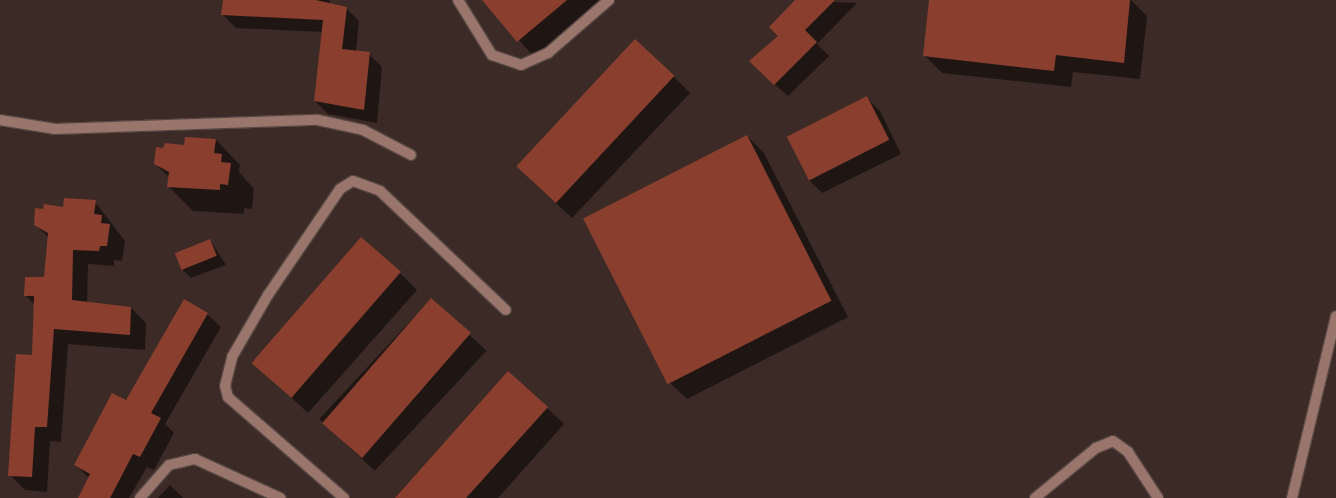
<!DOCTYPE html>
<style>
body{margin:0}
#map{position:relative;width:1336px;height:498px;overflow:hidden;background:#3b2a26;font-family:"Nunito Sans",sans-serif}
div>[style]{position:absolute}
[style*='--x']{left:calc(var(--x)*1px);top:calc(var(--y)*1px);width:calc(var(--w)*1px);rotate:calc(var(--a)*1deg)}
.shadow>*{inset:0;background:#0007;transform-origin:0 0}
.building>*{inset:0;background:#8a3f2e;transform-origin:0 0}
.roads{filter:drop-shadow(1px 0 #574743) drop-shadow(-1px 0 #574743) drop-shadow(0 1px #574743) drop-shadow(0 -1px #574743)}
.lane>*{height:10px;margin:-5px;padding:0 5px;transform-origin:5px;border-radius:5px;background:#99756c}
.street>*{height:10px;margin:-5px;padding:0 5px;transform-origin:5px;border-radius:5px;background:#99756c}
span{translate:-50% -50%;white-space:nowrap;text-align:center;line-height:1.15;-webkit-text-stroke:4.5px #1c1513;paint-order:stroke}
</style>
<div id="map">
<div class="shadow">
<i style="clip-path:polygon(224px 0,330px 0,330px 6px,346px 8px,359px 21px,356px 52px,369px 54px,382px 67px,377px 123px,328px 114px,315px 101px,323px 32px,236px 28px,223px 15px)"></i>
<i style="clip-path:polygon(483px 0,604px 0,535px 58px)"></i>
<i style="clip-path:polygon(797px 0,857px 3px,817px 44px,829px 56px,788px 96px,763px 74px)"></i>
<i style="clip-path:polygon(931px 0,1131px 0,1147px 16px,1140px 79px,1073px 72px,1071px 87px,942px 73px,925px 56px)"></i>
<i style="clip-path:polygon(673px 76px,690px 93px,572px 218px,534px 183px)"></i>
<i style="clip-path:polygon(867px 98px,880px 111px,901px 154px,822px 193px,808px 179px)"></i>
<i style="clip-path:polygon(747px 136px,764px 153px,848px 317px,687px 399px,669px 382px,585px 219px)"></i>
<i style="clip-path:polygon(216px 140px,240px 165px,239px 172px,254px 189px,252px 209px,244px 208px,244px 214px,193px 211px,169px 187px,170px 178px,155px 164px,164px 149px)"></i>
<i style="clip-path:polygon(95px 202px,125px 241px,122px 261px,114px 260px,114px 266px,88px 264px,87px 303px,131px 308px,146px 323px,145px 350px,68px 344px,61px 442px,50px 441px,47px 492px,25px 490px,10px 475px,33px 356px,35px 305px,25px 295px,45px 279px,49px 238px,35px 224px,44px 210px)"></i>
<i style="clip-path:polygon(210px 240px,226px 265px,191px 278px,181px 268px)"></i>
<i style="clip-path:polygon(400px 273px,417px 290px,308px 413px,252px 361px)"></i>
<i style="left:431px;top:299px;width:76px;height:164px;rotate:43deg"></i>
<i style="clip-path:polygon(207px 314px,221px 327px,165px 424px,174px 433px,154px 470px,147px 467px,129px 498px,80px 498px,89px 478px,76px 465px)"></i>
<i style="clip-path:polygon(547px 408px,564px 424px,498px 498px,401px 498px)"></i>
<i style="clip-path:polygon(170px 485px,183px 498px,158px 498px)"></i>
</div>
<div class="building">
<i style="clip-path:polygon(223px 0,316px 0,347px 7px,342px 49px,370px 52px,364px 110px,314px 101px,323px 20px,221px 15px)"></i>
<i style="clip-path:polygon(482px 0,567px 0,517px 42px)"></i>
<i style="clip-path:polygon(795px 0,835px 0,805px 30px,817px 42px,774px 85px,749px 61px,778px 36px,769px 27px)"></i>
<i style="clip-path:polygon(929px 0,1130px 0,1124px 63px,1056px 55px,1054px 71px,923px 56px)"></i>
<i style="left:635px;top:39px;width:54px;height:174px;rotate:43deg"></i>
<i style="left:867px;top:96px;width:49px;height:90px;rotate:63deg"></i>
<i style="left:747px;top:135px;width:186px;height:184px;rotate:63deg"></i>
<i style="clip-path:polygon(185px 137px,216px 139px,214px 153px,222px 154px,221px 162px,231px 163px,228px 185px,220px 184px,220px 190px,167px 187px,169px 172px,154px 164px,156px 147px,163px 148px,165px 143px,184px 145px)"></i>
<i style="clip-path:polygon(64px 198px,96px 200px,94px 214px,102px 215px,101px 223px,110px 224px,107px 246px,100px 246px,99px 251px,73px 250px,72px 300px,131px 307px,130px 335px,54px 329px,47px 427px,35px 427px,32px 477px,8px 476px,16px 354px,32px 355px,34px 296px,24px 296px,25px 277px,44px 277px,48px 233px,34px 225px,35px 208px,43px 209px,44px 204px,63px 207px)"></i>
<i style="left:361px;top:237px;width:53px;height:167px;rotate:41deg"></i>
<i style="left:210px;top:239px;width:18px;height:38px;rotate:68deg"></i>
<i style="left:431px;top:298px;width:53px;height:166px;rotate:41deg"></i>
<i style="clip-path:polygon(184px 299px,208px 313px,151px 413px,161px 418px,140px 457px,133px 454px,110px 498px,78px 498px,90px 474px,74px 465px,112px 393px,126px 400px)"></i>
<i style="clip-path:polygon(508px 371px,548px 407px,466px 498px,395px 498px)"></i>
</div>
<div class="roads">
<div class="lane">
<i style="--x:458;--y:0;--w:65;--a:58.3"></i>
<i style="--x:492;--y:55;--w:31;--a:19"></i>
<i style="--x:521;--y:65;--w:30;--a:-24"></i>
<i style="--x:548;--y:53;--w:81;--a:-41"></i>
<i style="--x:140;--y:498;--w:44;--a:-48.7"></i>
<i style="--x:169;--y:465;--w:27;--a:-13"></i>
<i style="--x:195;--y:459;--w:94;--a:24.6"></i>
<i style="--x:344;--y:498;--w:154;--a:-139"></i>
<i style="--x:228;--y:397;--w:11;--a:-105"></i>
<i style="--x:225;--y:386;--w:30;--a:-76"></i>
<i style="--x:232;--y:357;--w:72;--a:-59.9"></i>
<i style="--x:268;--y:295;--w:128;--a:-55.8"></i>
<i style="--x:340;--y:189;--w:15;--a:-32"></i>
<i style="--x:353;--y:181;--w:29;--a:20"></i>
<i style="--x:380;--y:191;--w:173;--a:43.4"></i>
<i style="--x:1035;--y:498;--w:79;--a:-39.3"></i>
<i style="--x:1096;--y:448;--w:18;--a:-22"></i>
<i style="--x:1113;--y:441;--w:19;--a:36"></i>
<i style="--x:1128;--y:452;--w:55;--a:56.9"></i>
<i style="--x:1292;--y:498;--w:187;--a:-76.4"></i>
</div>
<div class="street">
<i style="--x:0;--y:120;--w:56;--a:9.3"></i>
<i style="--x:55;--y:129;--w:263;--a:-2"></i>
<i style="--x:318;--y:120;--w:46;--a:12.5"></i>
<i style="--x:363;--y:130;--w:54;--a:27.5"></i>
</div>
</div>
</div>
